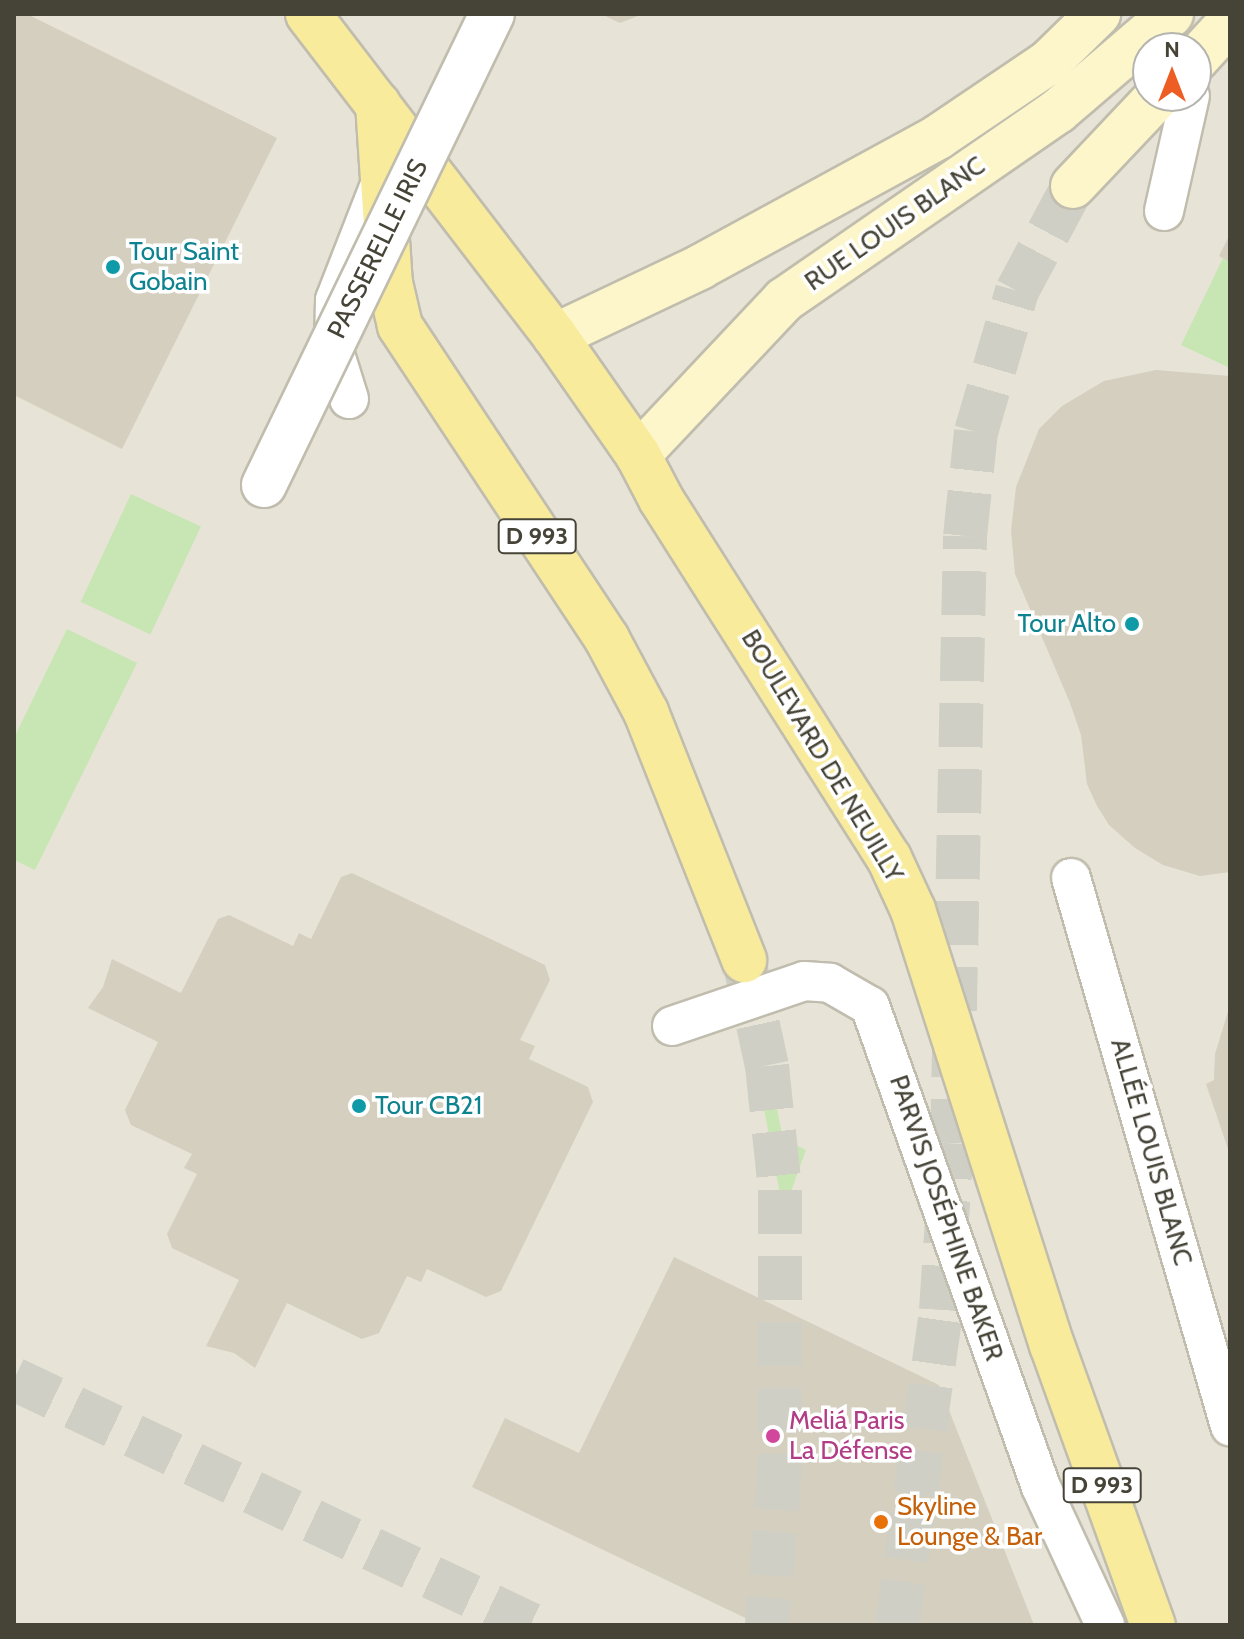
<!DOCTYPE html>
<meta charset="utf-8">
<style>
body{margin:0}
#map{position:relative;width:1244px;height:1639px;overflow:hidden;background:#f3f2e9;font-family:Cabin,sans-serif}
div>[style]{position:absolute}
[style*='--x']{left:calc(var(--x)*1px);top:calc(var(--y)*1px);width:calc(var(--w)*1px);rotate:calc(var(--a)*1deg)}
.residential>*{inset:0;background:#e7e4d7}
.green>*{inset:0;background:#c8e5b4;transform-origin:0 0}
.building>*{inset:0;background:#d4cfbe}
.street-tunnel>*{height:44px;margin-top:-22px;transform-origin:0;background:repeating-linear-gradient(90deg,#d0cfc5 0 44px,transparent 0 66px)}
.secondary-tunnel>*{height:44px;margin-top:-22px;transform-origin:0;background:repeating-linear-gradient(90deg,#d0cfc5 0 44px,transparent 0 66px)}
.primary-tunnel>*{height:44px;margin-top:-22px;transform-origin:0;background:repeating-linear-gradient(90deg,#d0cfc5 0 44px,transparent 0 66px)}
.roads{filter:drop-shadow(2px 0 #c1bdae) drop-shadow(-2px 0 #c1bdae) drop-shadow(0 2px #c1bdae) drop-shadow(0 -2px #c1bdae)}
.lane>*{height:38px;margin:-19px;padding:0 19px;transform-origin:19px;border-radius:19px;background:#fff}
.secondary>*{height:44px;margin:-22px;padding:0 22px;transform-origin:22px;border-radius:22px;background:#fcf6ca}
.primary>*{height:44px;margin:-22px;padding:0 22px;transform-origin:22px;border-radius:22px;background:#f9eb9c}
.bridges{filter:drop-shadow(2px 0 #c1bdae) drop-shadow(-2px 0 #c1bdae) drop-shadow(0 2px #c1bdae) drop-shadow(0 -2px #c1bdae)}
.street-bridge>*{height:44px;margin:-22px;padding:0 22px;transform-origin:22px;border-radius:22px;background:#fff}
.dots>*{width:22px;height:22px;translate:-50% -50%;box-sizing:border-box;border:4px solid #fff;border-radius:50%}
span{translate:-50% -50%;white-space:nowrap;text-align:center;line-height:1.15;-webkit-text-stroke:7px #fff;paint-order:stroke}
.shield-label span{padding:2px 6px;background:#fff;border:2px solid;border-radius:6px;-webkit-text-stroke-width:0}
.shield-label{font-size:24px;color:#464337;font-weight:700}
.street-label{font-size:26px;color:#464337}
.culture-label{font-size:26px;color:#0d838f}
.left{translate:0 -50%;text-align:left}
.right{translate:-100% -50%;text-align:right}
.hotel-label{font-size:26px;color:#b23c85}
.food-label{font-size:26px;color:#c56008}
.frame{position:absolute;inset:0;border:16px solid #464337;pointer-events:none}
.north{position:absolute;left:1132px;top:32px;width:80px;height:80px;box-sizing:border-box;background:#fff;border:2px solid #b5b4af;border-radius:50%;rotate:0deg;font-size:22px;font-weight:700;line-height:32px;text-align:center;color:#464337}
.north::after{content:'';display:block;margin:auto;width:28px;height:36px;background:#ee5e24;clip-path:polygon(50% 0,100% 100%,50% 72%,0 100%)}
</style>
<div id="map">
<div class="residential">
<i style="clip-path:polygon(evenodd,14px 14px,1230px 14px,1230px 1625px,14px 1625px,14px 14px,1148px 48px,1196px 48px,1196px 96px,1148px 96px,1148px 48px)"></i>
</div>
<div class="green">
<i style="clip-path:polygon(1223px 258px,1230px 262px,1230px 368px,1181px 345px)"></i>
<i style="left:131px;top:494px;width:77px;height:119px;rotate:25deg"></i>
<i style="clip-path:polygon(67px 629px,137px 663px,35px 870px,14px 860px,14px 738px)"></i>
<i style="clip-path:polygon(760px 1087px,774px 1094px,783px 1139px,806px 1150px,789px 1197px,780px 1194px)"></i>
</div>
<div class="building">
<i style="clip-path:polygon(14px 14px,27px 14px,277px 138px,122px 449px,14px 395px)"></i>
<i style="clip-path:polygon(601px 14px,643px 14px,620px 23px)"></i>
<i style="clip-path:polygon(1230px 234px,1230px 262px,1219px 256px)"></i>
<i style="clip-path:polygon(1156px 370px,1230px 376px,1230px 872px,1200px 876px,1163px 865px,1135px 848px,1109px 825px,1097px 806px,1087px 784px,1081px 735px,1070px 703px,1015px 574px,1011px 531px,1016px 487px,1039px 429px,1062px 406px,1104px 381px)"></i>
<i style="clip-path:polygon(352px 873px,545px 965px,550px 980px,520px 1040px,535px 1046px,529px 1059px,588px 1087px,593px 1102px,501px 1291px,486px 1297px,427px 1269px,421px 1282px,407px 1276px,379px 1333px,362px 1339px,287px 1303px,255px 1368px,234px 1353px,206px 1346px,239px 1280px,172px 1248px,167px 1234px,197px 1174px,184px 1168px,192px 1154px,131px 1125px,125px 1110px,158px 1042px,88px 1008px,103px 987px,112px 959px,181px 993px,218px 919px,229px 915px,293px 946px,299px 933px,311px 939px,341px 877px)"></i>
<i style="clip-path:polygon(1230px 1005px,1230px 1155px,1206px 1084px,1214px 1080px,1215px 1054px)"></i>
<i style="clip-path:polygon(674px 1257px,939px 1385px,1034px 1625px,760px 1625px,472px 1487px,505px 1418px,579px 1453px)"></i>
</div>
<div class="street-tunnel">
<i style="--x:14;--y:1379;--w:573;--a:25.4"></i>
</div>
<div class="secondary-tunnel">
<i style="--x:897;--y:1625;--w:318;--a:-82"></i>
<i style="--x:941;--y:1310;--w:167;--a:-86.2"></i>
<i style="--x:952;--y:1143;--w:607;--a:-88.77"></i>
<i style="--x:965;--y:536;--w:105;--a:-84"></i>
<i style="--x:976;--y:432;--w:147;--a:-73.8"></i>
<i style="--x:1017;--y:291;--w:119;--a:-61.9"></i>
</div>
<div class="primary-tunnel">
<i style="--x:744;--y:960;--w:108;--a:77.8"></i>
<i style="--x:767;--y:1066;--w:125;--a:84"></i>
<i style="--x:780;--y:1190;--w:276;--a:90"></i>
<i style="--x:780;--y:1466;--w:160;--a:94.7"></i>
</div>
<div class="roads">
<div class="lane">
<i style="--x:1164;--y:211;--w:118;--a:-77.3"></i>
<i style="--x:349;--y:399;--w:50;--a:-107.4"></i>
<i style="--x:334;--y:351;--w:51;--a:-88.9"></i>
<i style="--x:335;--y:300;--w:132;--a:-68.7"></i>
<i style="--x:1071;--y:878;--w:571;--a:73.82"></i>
<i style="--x:672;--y:1026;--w:139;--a:-18.8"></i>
<i style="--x:804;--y:981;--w:26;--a:4"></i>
<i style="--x:830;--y:983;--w:46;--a:29.9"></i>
<i style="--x:870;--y:1006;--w:510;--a:70.43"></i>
<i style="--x:1041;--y:1487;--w:152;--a:65.1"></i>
</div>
<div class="secondary">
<i style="--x:1196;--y:59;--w:50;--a:-47.4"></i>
<i style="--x:1073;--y:186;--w:124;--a:-46.6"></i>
<i style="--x:555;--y:336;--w:161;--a:-25.4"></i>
<i style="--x:700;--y:267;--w:271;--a:-28.6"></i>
<i style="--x:938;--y:137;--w:134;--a:-34"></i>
<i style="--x:1049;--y:62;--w:69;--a:-44.4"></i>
<i style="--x:638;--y:455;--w:213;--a:-46.7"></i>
<i style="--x:784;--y:300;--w:333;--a:-34.6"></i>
<i style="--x:1058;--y:111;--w:149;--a:-40.6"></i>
</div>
<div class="primary">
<i style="--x:308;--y:14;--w:406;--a:52.5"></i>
<i style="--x:555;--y:336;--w:145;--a:55.1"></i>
<i style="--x:638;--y:455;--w:50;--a:62.4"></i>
<i style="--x:661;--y:499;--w:425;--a:57.6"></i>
<i style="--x:889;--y:858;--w:57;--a:65.2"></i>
<i style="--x:913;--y:910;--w:457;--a:72.3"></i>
<i style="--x:1052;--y:1345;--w:298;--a:70.2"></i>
<i style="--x:378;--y:104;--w:179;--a:86.2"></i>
<i style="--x:390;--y:283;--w:44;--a:76.9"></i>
<i style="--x:400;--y:326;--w:375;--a:56.5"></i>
<i style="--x:607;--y:639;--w:83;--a:61.9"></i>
<i style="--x:646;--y:712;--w:267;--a:68.4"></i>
</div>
</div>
<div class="bridges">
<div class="street-bridge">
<i style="--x:264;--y:485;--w:523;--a:-64.17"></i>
</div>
</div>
<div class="dots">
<i style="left:113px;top:267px;background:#0f9aa8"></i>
<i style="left:1132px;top:624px;background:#0f9aa8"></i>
<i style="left:359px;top:1106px;background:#0f9aa8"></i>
<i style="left:773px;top:1436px;background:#d1479c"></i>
<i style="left:881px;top:1522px;background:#e8710a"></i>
</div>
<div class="shield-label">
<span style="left:537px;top:536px">D 993</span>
<span style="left:1102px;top:1485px">D 993</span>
</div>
<div class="street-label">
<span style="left:895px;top:224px;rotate:-35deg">RUE LOUIS BLANC</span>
<span style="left:378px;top:249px;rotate:-64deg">PASSERELLE IRIS</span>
<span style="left:822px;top:756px;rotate:59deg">BOULEVARD DE NEUILLY</span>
<span style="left:1151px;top:1152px;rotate:74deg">ALLÉE LOUIS BLANC</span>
<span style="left:946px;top:1218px;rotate:71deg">PARVIS JOSÉPHINE BAKER</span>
</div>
<div class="culture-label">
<span class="left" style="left:129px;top:267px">Tour Saint<br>Gobain</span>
<span class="right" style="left:1116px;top:624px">Tour Alto</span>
<span class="left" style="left:375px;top:1106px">Tour CB21</span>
</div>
<div class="hotel-label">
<span class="left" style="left:789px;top:1436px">Meliá Paris<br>La Défense</span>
</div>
<div class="food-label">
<span class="left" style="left:897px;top:1522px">Skyline<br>Lounge &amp; Bar</span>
</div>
<div class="frame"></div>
<div class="north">N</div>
</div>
